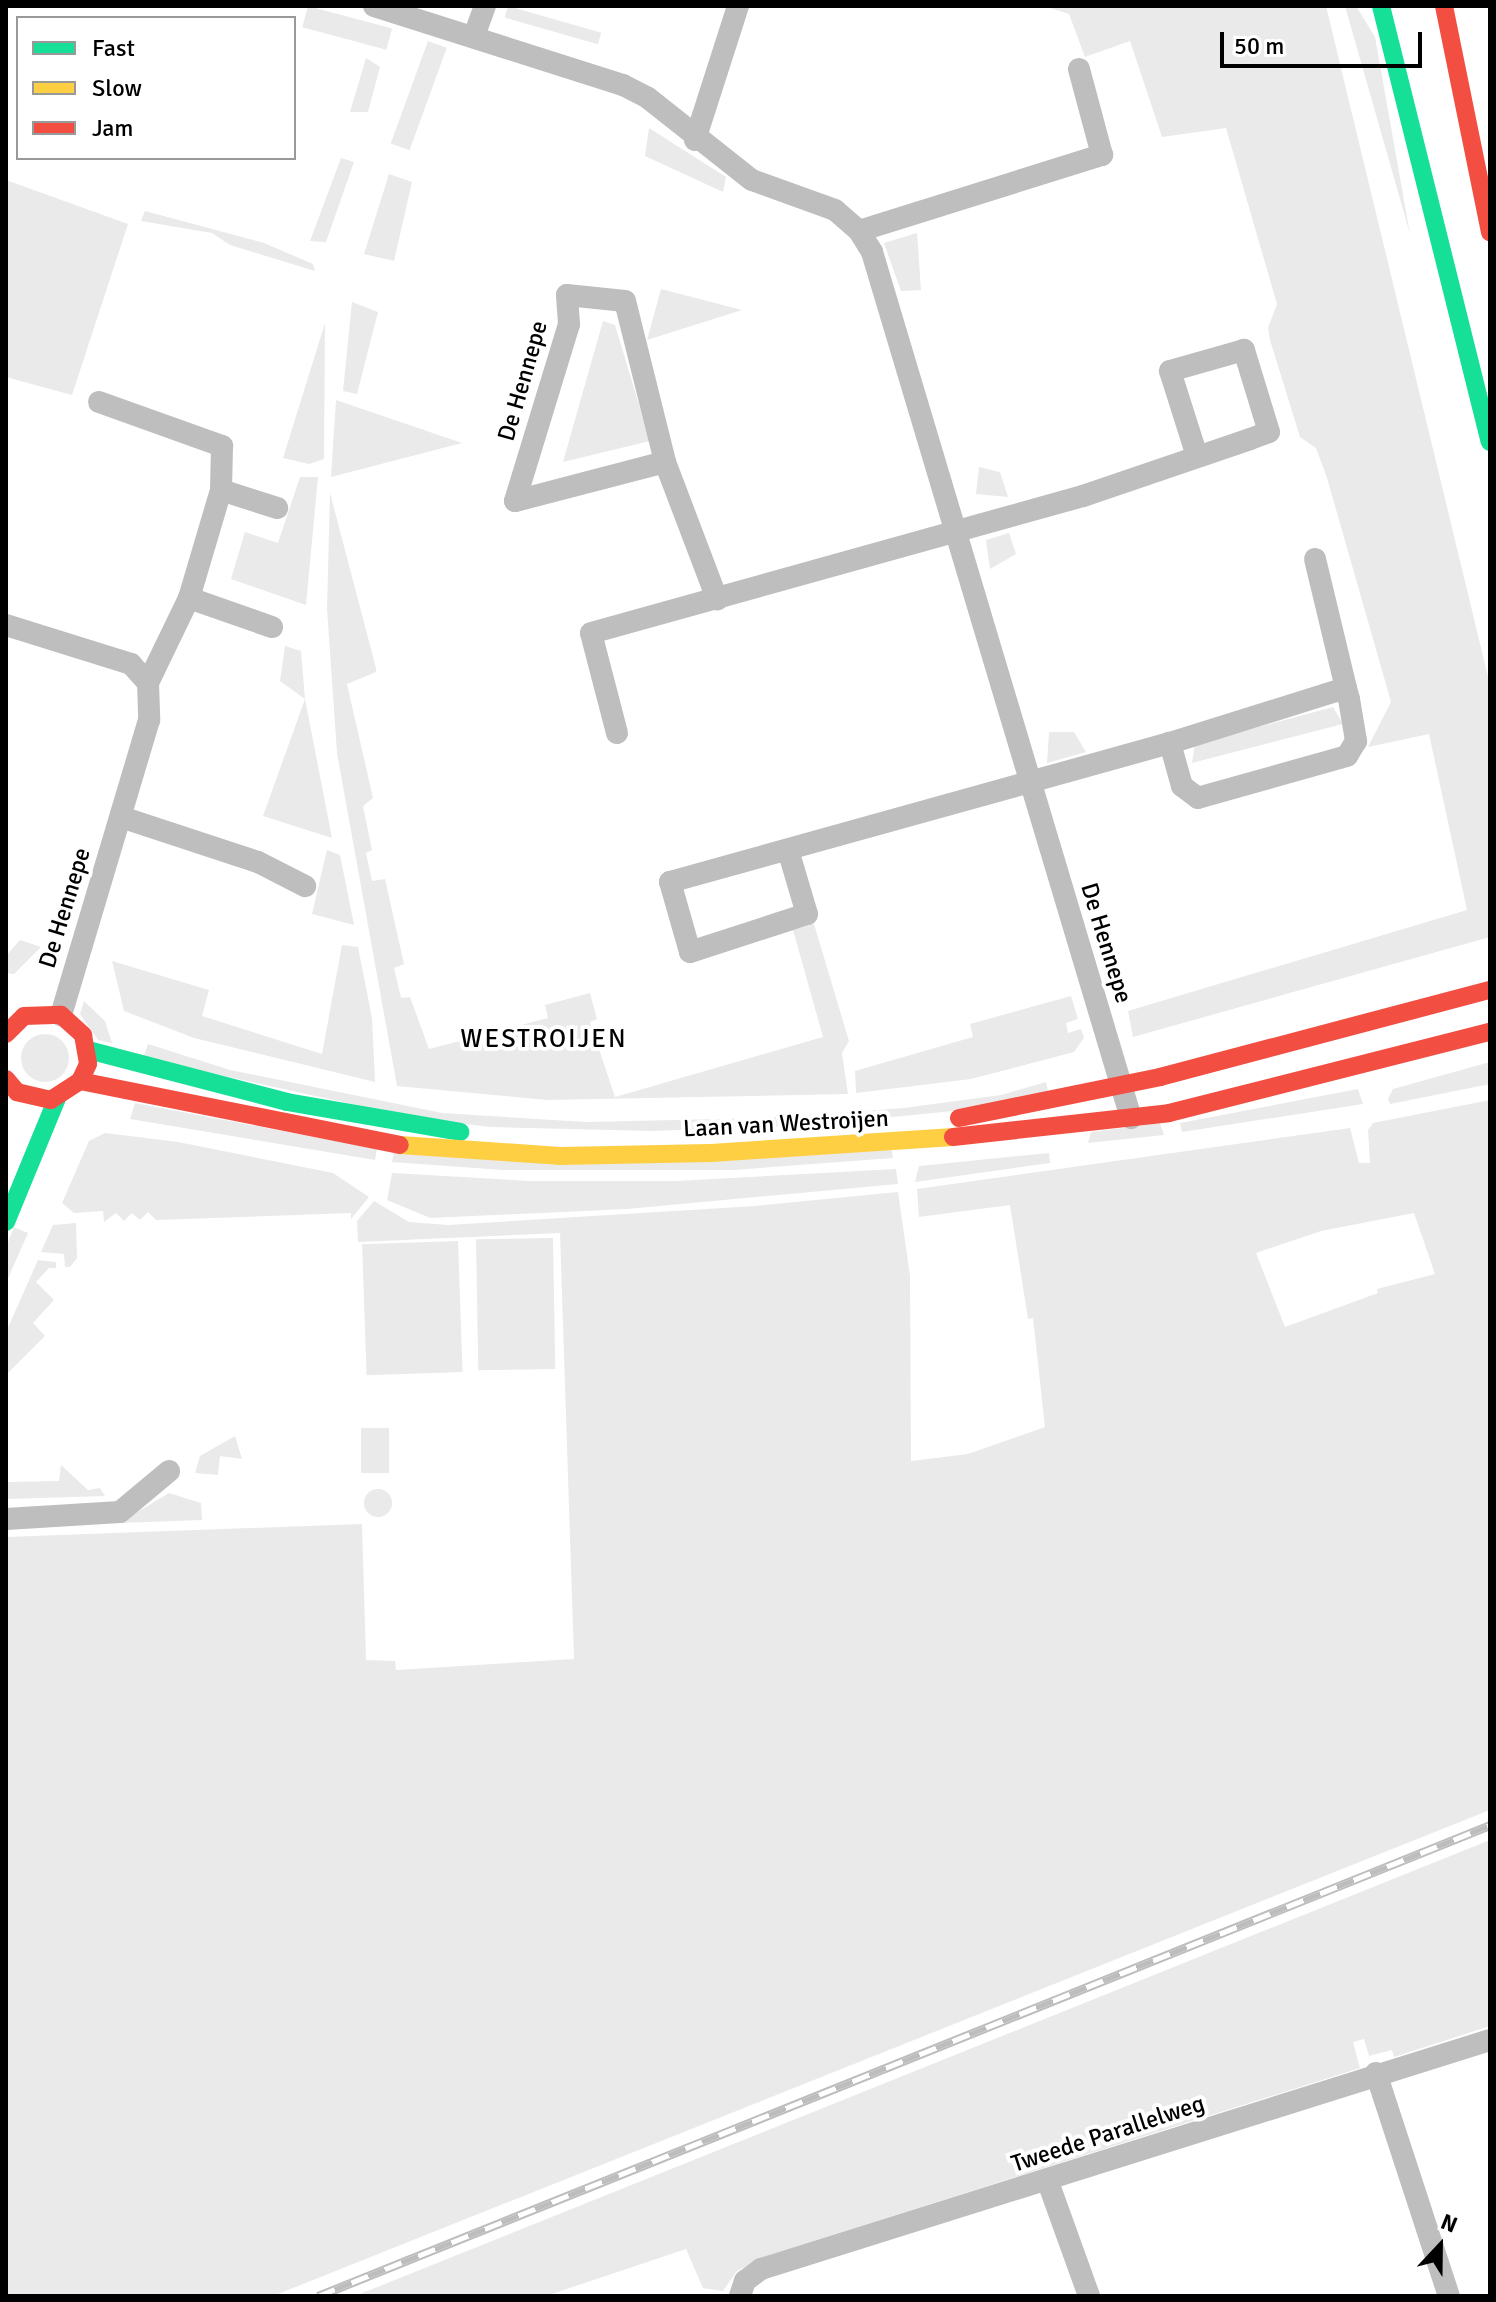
<!DOCTYPE html>
<style>
body{margin:0}
#map{position:relative;width:1496px;height:2302px;overflow:hidden;background:#fff;font-family:Signika,sans-serif}
div>[style]{position:absolute}
[style*='--x']{left:calc(var(--x)*1px);top:calc(var(--y)*1px);width:calc(var(--w)*1px);rotate:calc(var(--a)*1deg)}
.green>*{inset:0;background:#eaeaea;transform-origin:0 0}
.round{border-radius:50%}
.street>*{height:22px;margin:-11px;padding:0 11px;transform-origin:11px;border-radius:11px;background:#bebebe}
.fast>*{height:18px;margin:-9px;padding:0 9px;transform-origin:9px;border-radius:9px;background:#16e098}
.slow>*{height:18px;margin:-9px;padding:0 9px;transform-origin:9px;border-radius:9px;background:#ffcf43}
.jam>*{height:18px;margin:-9px;padding:0 9px;transform-origin:9px;border-radius:9px;background:#f24e42}
.rail>*{height:9px;margin-top:-4.5px;transform-origin:0;background:repeating-linear-gradient(90deg,#fff 0 18px,#bdbdbd 0 36px);box-sizing:border-box;border-block:2px solid #bdbdbd}
span{translate:-50% -50%;white-space:nowrap;text-align:center;line-height:1.15;-webkit-text-stroke:8px #fff;paint-order:stroke}
.street-label{font-size:24px;color:#000}
.neighbourhood-label{font-size:26px;color:#000;letter-spacing:2px}
.frame{position:absolute;inset:0;border:8px solid #000;pointer-events:none}
.legend{position:absolute;left:16px;top:16px;width:280px;height:144px;box-sizing:border-box;background:#fff;border:2px solid #999;margin:0;padding:10px 14px;list-style:none;font-size:24px;color:#000}
.legend li{display:flex;align-items:center;gap:16px;height:40px}
.legend b{width:40px;border:2px solid #999}
.north{position:absolute;left:1400px;top:2206px;width:80px;height:80px;-webkit-text-stroke:6px #fff;paint-order:stroke;rotate:22deg;font-size:22px;font-weight:700;line-height:32px;text-align:center;color:#000}
.north::after{content:'';display:block;margin:auto;width:28px;height:36px;background:#000;clip-path:polygon(50% 0,100% 100%,50% 72%,0 100%)}
.scale{position:absolute;left:1220px;top:32px;width:202px;height:36px;box-sizing:border-box;border:4px solid #000;border-top:0;padding-left:10px;font-size:24px;line-height:28px;white-space:nowrap;color:#000;-webkit-text-stroke:6px #fff;paint-order:stroke}
</style>
<div id="map">
<div class="green">
<i style="left:308px;top:6px;width:87px;height:22px;rotate:15deg"></i>
<i style="left:508px;top:6px;width:97px;height:12px;rotate:16deg"></i>
<i style="clip-path:polygon(1044px 6px,1326px 6px,1490px 685px,1490px 937px,1133px 1037px,1128px 1011px,1467px 910px,1429px 734px,1368px 747px,1391px 702px,1327px 478px,1316px 448px,1300px 437px,1270px 340px,1268px 328px,1277px 304px,1226px 128px,1162px 137px,1130px 41px,1085px 57px,1069px 14px)"></i>
<i style="clip-path:polygon(1345px 6px,1356px 6px,1375px 37px,1410px 234px)"></i>
<i style="left:428px;top:41px;width:20px;height:109px;rotate:20deg"></i>
<i style="clip-path:polygon(366px 58px,380px 67px,368px 112px,350px 112px)"></i>
<i style="clip-path:polygon(649px 128px,726px 177px,723px 192px,645px 156px)"></i>
<i style="clip-path:polygon(341px 158px,354px 162px,326px 242px,310px 241px)"></i>
<i style="clip-path:polygon(389px 174px,412px 182px,394px 261px,364px 254px)"></i>
<i style="clip-path:polygon(6px 180px,128px 224px,72px 395px,6px 377px)"></i>
<i style="clip-path:polygon(145px 211px,264px 243px,313px 264px,315px 271px,230px 245px,212px 233px,141px 221px)"></i>
<i style="clip-path:polygon(917px 233px,921px 290px,901px 291px,884px 243px)"></i>
<i style="clip-path:polygon(661px 289px,742px 310px,647px 340px)"></i>
<i style="clip-path:polygon(352px 302px,378px 312px,357px 394px,343px 391px)"></i>
<i style="clip-path:polygon(603px 321px,615px 325px,650px 441px,563px 462px)"></i>
<i style="clip-path:polygon(325px 323px,324px 459px,309px 464px,283px 458px)"></i>
<i style="clip-path:polygon(336px 400px,462px 443px,331px 477px)"></i>
<i style="clip-path:polygon(979px 467px,1000px 472px,1008px 497px,976px 494px)"></i>
<i style="clip-path:polygon(300px 477px,318px 477px,306px 605px,231px 579px,245px 532px,278px 543px)"></i>
<i style="clip-path:polygon(330px 493px,376px 668px,376px 672px,347px 684px,373px 798px,363px 806px,372px 850px,366px 853px,372px 881px,385px 879px,404px 964px,394px 968px,401px 998px,410px 997px,429px 1049px,548px 1018px,545px 1005px,590px 993px,597px 1019px,590px 1022px,615px 1097px,823px 1037px,793px 930px,814px 924px,849px 1041px,842px 1053px,848px 1094px,547px 1100px,397px 1086px,337px 753px,327px 609px)"></i>
<i style="clip-path:polygon(1009px 533px,1016px 554px,990px 569px,986px 540px)"></i>
<i style="clip-path:polygon(285px 646px,301px 651px,305px 699px,332px 838px,263px 816px,305px 699px,280px 681px)"></i>
<i style="clip-path:polygon(1333px 707px,1343px 724px,1192px 763px,1195px 744px)"></i>
<i style="clip-path:polygon(1049px 732px,1074px 732px,1086px 752px,1047px 763px)"></i>
<i style="clip-path:polygon(327px 850px,340px 855px,354px 925px,312px 914px)"></i>
<i style="clip-path:polygon(20px 940px,41px 947px,14px 974px,6px 973px,6px 956px)"></i>
<i style="clip-path:polygon(342px 945px,358px 947px,372px 1018px,375px 1082px,194px 1038px,124px 1011px,112px 961px,209px 990px,202px 1016px,322px 1054px)"></i>
<i style="clip-path:polygon(1071px 996px,1078px 1019px,1066px 1023px,1068px 1033px,1081px 1029px,1084px 1038px,1074px 1052px,971px 1079px,856px 1093px,855px 1071px,973px 1037px,970px 1024px)"></i>
<i style="clip-path:polygon(84px 1001px,105px 1021px,112px 1043px,98px 1040px,80px 1014px)"></i>
<i class="round" style="left:21px;top:1034px;width:48px;height:48px"></i>
<i style="clip-path:polygon(148px 1044px,230px 1070px,442px 1113px,586px 1122px,766px 1118px,904px 1108px,1001px 1095px,1046px 1082px,1049px 1095px,984px 1108px,811px 1125px,653px 1131px,490px 1127px,415px 1118px,143px 1058px)"></i>
<i style="clip-path:polygon(1490px 1062px,1490px 1084px,1390px 1104px,1388px 1099px,1393px 1089px)"></i>
<i style="clip-path:polygon(1358px 1089px,1363px 1104px,1182px 1132px,1180px 1123px)"></i>
<i style="clip-path:polygon(evenodd,1490px 1100px,1490px 1810px,273px 2296px,6px 2296px,6px 1537px,362px 1524px,366px 1660px,395px 1661px,396px 1670px,574px 1659px,560px 1233px,358px 1242px,357px 1221px,374px 1201px,409px 1222px,448px 1225px,755px 1206px,898px 1192px,910px 1276px,911px 1461px,968px 1454px,1045px 1427px,1033px 1318px,1028px 1319px,1010px 1205px,919px 1217px,917px 1189px,1350px 1128px,1359px 1163px,1370px 1163px,1368px 1130px,1373px 1123px,1490px 1100px,1414px 1213px,1435px 1274px,1377px 1289px,1378px 1293px,1285px 1327px,1256px 1253px,1321px 1231px,1414px 1213px)"></i>
<i style="clip-path:polygon(135px 1103px,377px 1149px,375px 1160px,130px 1119px)"></i>
<i style="clip-path:polygon(1160px 1123px,1164px 1135px,1088px 1143px,1091px 1132px)"></i>
<i style="clip-path:polygon(105px 1133px,178px 1142px,333px 1173px,369px 1197px,351px 1219px,351px 1213px,156px 1220px,148px 1212px,140px 1220px,132px 1213px,124px 1221px,116px 1213px,104px 1222px,103px 1211px,74px 1213px,62px 1203px,89px 1141px)"></i>
<i style="clip-path:polygon(891px 1148px,893px 1158px,733px 1170px,503px 1170px,392px 1162px,394px 1151px)"></i>
<i style="clip-path:polygon(1049px 1153px,1050px 1163px,915px 1182px,919px 1166px)"></i>
<i style="clip-path:polygon(896px 1169px,898px 1184px,627px 1209px,430px 1218px,387px 1200px,392px 1173px,530px 1181px,677px 1181px)"></i>
<i style="clip-path:polygon(76px 1223px,77px 1258px,70px 1267px,65px 1267px,64px 1254px,41px 1252px,53px 1225px)"></i>
<i style="clip-path:polygon(14px 1227px,28px 1233px,6px 1283px,6px 1247px)"></i>
<i style="left:553px;top:1238px;width:131px;height:77px;rotate:89deg"></i>
<i style="left:458px;top:1241px;width:131px;height:96px;rotate:88deg"></i>
<i style="clip-path:polygon(38px 1260px,56px 1262px,56px 1268px,49px 1268px,36px 1282px,54px 1300px,33px 1323px,45px 1336px,6px 1375px,6px 1332px)"></i>
<i style="left:361px;top:1428px;width:28px;height:45px"></i>
<i style="clip-path:polygon(235px 1436px,242px 1459px,220px 1456px,218px 1475px,195px 1473px,200px 1456px)"></i>
<i style="clip-path:polygon(61px 1465px,88px 1490px,100px 1488px,105px 1496px,6px 1499px,6px 1482px,59px 1481px)"></i>
<i class="round" style="left:364px;top:1489px;width:28px;height:28px"></i>
<i style="clip-path:polygon(169px 1493px,201px 1503px,202px 1520px,119px 1523px)"></i>
<i style="clip-path:polygon(1490px 1840px,1490px 2026px,1394px 2057px,1392px 2050px,1369px 2056px,1364px 2039px,1353px 2042px,1360px 2068px,769px 2255px,737px 2271px,723px 2291px,703px 2288px,686px 2249px,546px 2296px,355px 2296px)"></i>
</div>
<div class="street">
<i style="--x:374;--y:6;--w:261;--a:17.6"></i>
<i style="--x:623;--y:85;--w:28;--a:27"></i>
<i style="--x:648;--y:98;--w:132;--a:38.3"></i>
<i style="--x:752;--y:180;--w:88;--a:19.9"></i>
<i style="--x:835;--y:210;--w:32;--a:41"></i>
<i style="--x:859;--y:231;--w:25;--a:58"></i>
<i style="--x:872;--y:252;--w:904;--a:73.35"></i>
<i style="--x:474;--y:36;--w:32;--a:-70"></i>
<i style="--x:695;--y:140;--w:141;--a:-72.2"></i>
<i style="--x:859;--y:231;--w:255;--a:-17.4"></i>
<i style="--x:1102;--y:155;--w:89;--a:-105"></i>
<i style="--x:567;--y:295;--w:58;--a:5.9"></i>
<i style="--x:625;--y:301;--w:166;--a:76"></i>
<i style="--x:665;--y:462;--w:155;--a:165.4"></i>
<i style="--x:515;--y:501;--w:185;--a:-73"></i>
<i style="--x:569;--y:324;--w:29;--a:-94"></i>
<i style="--x:99;--y:402;--w:131;--a:19.7"></i>
<i style="--x:222;--y:446;--w:44;--a:91.3"></i>
<i style="--x:221;--y:490;--w:113;--a:106.5"></i>
<i style="--x:189;--y:598;--w:94;--a:115.8"></i>
<i style="--x:665;--y:462;--w:147;--a:69.2"></i>
<i style="--x:221;--y:490;--w:59;--a:17.8"></i>
<i style="--x:1315;--y:559;--w:133;--a:76.5"></i>
<i style="--x:1346;--y:688;--w:11;--a:75"></i>
<i style="--x:1349;--y:699;--w:43;--a:80.5"></i>
<i style="--x:1356;--y:741;--w:17;--a:121"></i>
<i style="--x:1347;--y:756;--w:155;--a:164.3"></i>
<i style="--x:1198;--y:798;--w:20;--a:-143"></i>
<i style="--x:1182;--y:786;--w:45;--a:-105.6"></i>
<i style="--x:1170;--y:743;--w:184;--a:-17.4"></i>
<i style="--x:189;--y:598;--w:88;--a:19.3"></i>
<i style="--x:6;--y:625;--w:131;--a:17.3"></i>
<i style="--x:131;--y:664;--w:25;--a:48"></i>
<i style="--x:148;--y:683;--w:37;--a:88"></i>
<i style="--x:149;--y:720;--w:308;--a:106.6"></i>
<i style="--x:617;--y:733;--w:103;--a:-104.6"></i>
<i style="--x:591;--y:633;--w:511;--a:-15.56"></i>
<i style="--x:1083;--y:496;--w:176;--a:-18.8"></i>
<i style="--x:1250;--y:439;--w:20;--a:-20"></i>
<i style="--x:1269;--y:432;--w:86;--a:-107"></i>
<i style="--x:1244;--y:350;--w:77;--a:164.2"></i>
<i style="--x:1170;--y:371;--w:89;--a:72.4"></i>
<i style="--x:121;--y:817;--w:144;--a:18.2"></i>
<i style="--x:258;--y:862;--w:53;--a:27.1"></i>
<i style="--x:788;--y:850;--w:67;--a:73.5"></i>
<i style="--x:807;--y:914;--w:123;--a:162"></i>
<i style="--x:690;--y:952;--w:73;--a:-105.9"></i>
<i style="--x:670;--y:882;--w:519;--a:-15.54"></i>
<i style="--x:6;--y:1519;--w:114;--a:-3.5"></i>
<i style="--x:120;--y:1512;--w:64;--a:-39.9"></i>
<i style="--x:1376;--y:2073;--w:235;--a:71.9"></i>
<i style="--x:1048;--y:2182;--w:121;--a:70.2"></i>
<i style="--x:740;--y:2296;--w:16;--a:-72"></i>
<i style="--x:745;--y:2281;--w:20;--a:-37"></i>
<i style="--x:761;--y:2269;--w:764;--a:-17.44"></i>
</div>
<div class="fast">
<i style="--x:1381;--y:6;--w:449;--a:76"></i>
<i style="--x:88;--y:1050;--w:206;--a:14.6"></i>
<i style="--x:287;--y:1102;--w:176;--a:9.8"></i>
<i style="--x:6;--y:1222;--w:134;--a:-67.6"></i>
</div>
<div class="slow">
<i style="--x:400;--y:1145;--w:160;--a:3.9"></i>
<i style="--x:560;--y:1156;--w:151;--a:-1.1"></i>
<i style="--x:711;--y:1153;--w:243;--a:-3.8"></i>
</div>
<div class="jam">
<i style="--x:1444;--y:6;--w:231;--a:78.5"></i>
<i style="--x:6;--y:1034;--w:25;--a:-45"></i>
<i style="--x:24;--y:1016;--w:37;--a:-2"></i>
<i style="--x:61;--y:1015;--w:30;--a:42"></i>
<i style="--x:83;--y:1035;--w:29;--a:80"></i>
<i style="--x:88;--y:1064;--w:19;--a:115"></i>
<i style="--x:80;--y:1081;--w:35;--a:147"></i>
<i style="--x:51;--y:1100;--w:35;--a:-167"></i>
<i style="--x:17;--y:1092;--w:17;--a:-130"></i>
<i style="--x:80;--y:1081;--w:326;--a:11.3"></i>
<i style="--x:959;--y:1118;--w:205;--a:-11.5"></i>
<i style="--x:1160;--y:1077;--w:341;--a:-14.8"></i>
<i style="--x:953;--y:1137;--w:217;--a:-6.3"></i>
<i style="--x:1169;--y:1113;--w:331;--a:-14.2"></i>
</div>
<div class="rail">
<i style="--x:318;--y:2296;--w:1263;--a:-21.89"></i>
</div>
<div class="street-label">
<span style="left:523px;top:381px;rotate:-74deg">De Hennepe</span>
<span style="left:65px;top:908px;rotate:-73deg">De Hennepe</span>
<span style="left:1106px;top:943px;rotate:73deg">De Hennepe</span>
<span style="left:786px;top:1124px;rotate:-3deg">Laan van Westroijen</span>
<span style="left:1108px;top:2134px;rotate:-18deg">Tweede Parallelweg</span>
</div>
<div class="neighbourhood-label">
<span style="left:544px;top:1040px">WESTROIJEN</span>
</div>
<div class="frame"></div>
<ul class="legend">
<li><b style="height:10px;background:#16e098"></b>Fast</li>
<li><b style="height:10px;background:#ffcf43"></b>Slow</li>
<li><b style="height:10px;background:#f24e42"></b>Jam</li>
</ul>
<div class="north">N</div>
<div class="scale">50 m</div>
</div>
